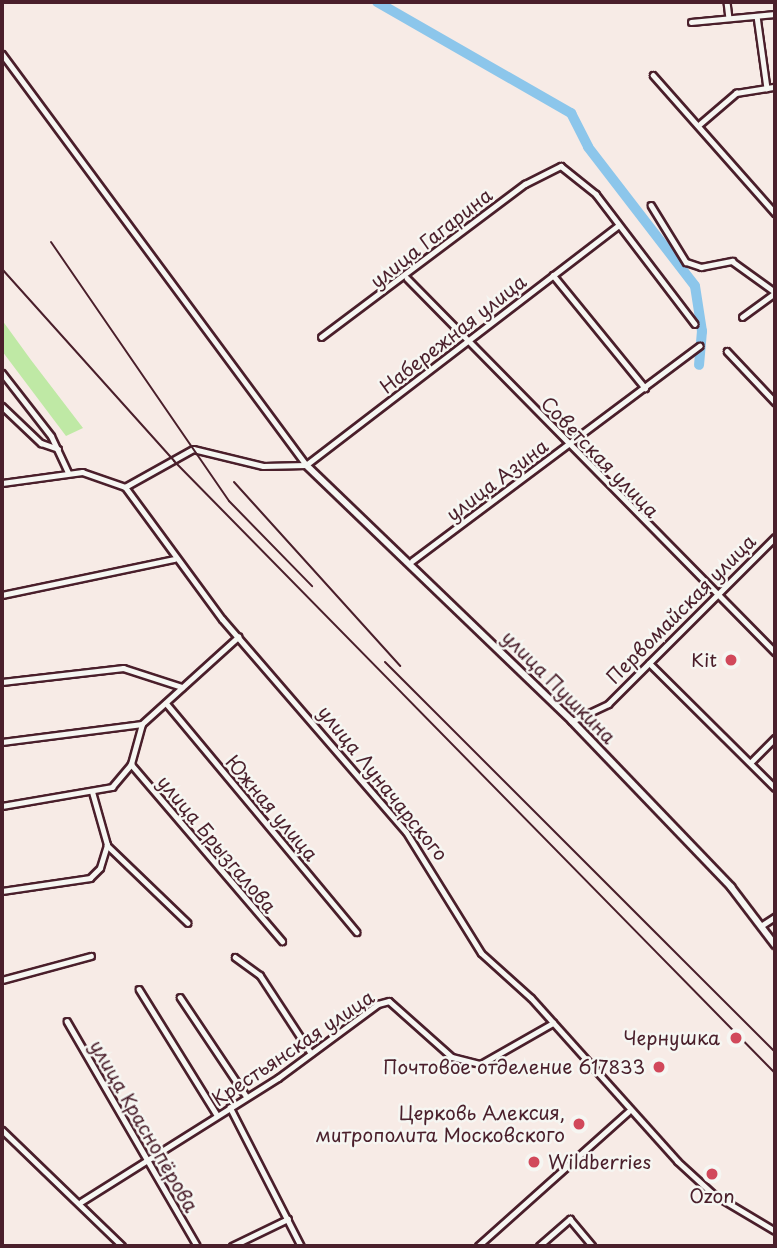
<!DOCTYPE html>
<meta charset="utf-8">
<style>
body{margin:0}
#map{position:relative;width:777px;height:1248px;overflow:hidden;background:#f7ebe6;font-family:"Playpen Sans",sans-serif}
div>[style]{position:absolute}
[style*='--x']{left:calc(var(--x)*1px);top:calc(var(--y)*1px);width:calc(var(--w)*1px);rotate:calc(var(--a)*1deg)}
.green>*{inset:0;background:#bfe9a5}
.river>*{height:10px;margin:-5px;padding:0 5px;transform-origin:5px;border-radius:5px;background:#8cc6eb}
.roads{filter:drop-shadow(2px 0 #4a1f2b) drop-shadow(-2px 0 #4a1f2b) drop-shadow(0 2px #4a1f2b) drop-shadow(0 -2px #4a1f2b)}
.minor>*{height:4.5px;margin:-2.25px;padding:0 2.25px;transform-origin:2.25px;border-radius:2.25px;background:#f6f6f2}
.tertiary>*{height:5px;margin:-2.5px;padding:0 2.5px;transform-origin:2.5px;border-radius:2.5px;background:#f6f6f2}
.secondary>*{height:6px;margin:-3px;padding:0 3px;transform-origin:3px;border-radius:3px;background:#f6f6f2}
.rail>*{height:2px;margin:-1px;padding:0 1px;transform-origin:1px;border-radius:1px;background:#4a1f2b}
.dots>*{width:19px;height:19px;translate:-50% -50%;box-sizing:border-box;border:4px solid #f6f6f2;border-radius:50%}
span{translate:-50% -50%;white-space:nowrap;text-align:center;line-height:1.15;-webkit-text-stroke:5px #f6f6f2;paint-order:stroke}
.street-label{font-size:19px;color:#4a1f2b}
.poi-label{font-size:19px;color:#4a1f2b}
.right{translate:-100% -50%;text-align:right}
.left{translate:0 -50%;text-align:left}
.frame{position:absolute;inset:0;border:4px solid #4a1f2b;pointer-events:none}
</style>
<div id="map">
<div class="green">
<i style="clip-path:polygon(2px 320px,31px 360px,83px 428px,66px 436px,2px 351px)"></i>
</div>
<div class="river">
<i style="--x:377;--y:2;--w:224;--a:29.8"></i>
<i style="--x:571;--y:113;--w:38;--a:63"></i>
<i style="--x:588;--y:147;--w:175;--a:52.4"></i>
<i style="--x:695;--y:286;--w:46;--a:81.2"></i>
<i style="--x:702;--y:331;--w:34;--a:95"></i>
</div>
<div class="roads">
<div class="minor">
<i style="--x:727;--y:2;--w:16;--a:83"></i>
<i style="--x:757;--y:16;--w:73;--a:82.1"></i>
<i style="--x:691;--y:22;--w:84;--a:-5.4"></i>
<i style="--x:653;--y:75;--w:184;--a:48.5"></i>
<i style="--x:700;--y:124;--w:48;--a:-40.7"></i>
<i style="--x:736;--y:93;--w:39;--a:-9"></i>
<i style="--x:651;--y:205;--w:67;--a:58.4"></i>
<i style="--x:686;--y:262;--w:16;--a:18"></i>
<i style="--x:701;--y:267;--w:32;--a:-11"></i>
<i style="--x:732;--y:261;--w:53;--a:35.8"></i>
<i style="--x:553;--y:275;--w:146;--a:50.8"></i>
<i style="--x:407;--y:278;--w:525;--a:45.46"></i>
<i style="--x:742;--y:317;--w:41;--a:-36"></i>
<i style="--x:321;--y:337;--w:255;--a:-36.9"></i>
<i style="--x:525;--y:184;--w:40;--a:-26.6"></i>
<i style="--x:561;--y:166;--w:45;--a:38.7"></i>
<i style="--x:596;--y:194;--w:163;--a:52.7"></i>
<i style="--x:727;--y:351;--w:70;--a:46.7"></i>
<i style="--x:2;--y:406;--w:54;--a:43.5"></i>
<i style="--x:41;--y:443;--w:18;--a:19"></i>
<i style="--x:306;--y:465;--w:393;--a:-37.5"></i>
<i style="--x:412;--y:561;--w:359;--a:-36.8"></i>
<i style="--x:2;--y:595;--w:176;--a:-11.8"></i>
<i style="--x:2;--y:682;--w:122;--a:-6.6"></i>
<i style="--x:123;--y:668;--w:62;--a:17.9"></i>
<i style="--x:166;--y:703;--w:298;--a:50.2"></i>
<i style="--x:2;--y:742;--w:141;--a:-7.3"></i>
<i style="--x:750;--y:763;--w:35;--a:-45"></i>
<i style="--x:131;--y:764;--w:233;--a:49.5"></i>
<i style="--x:2;--y:806;--w:112;--a:-9.8"></i>
<i style="--x:112;--y:787;--w:30;--a:-50"></i>
<i style="--x:131;--y:764;--w:41;--a:-74.6"></i>
<i style="--x:142;--y:724;--w:130;--a:-42.2"></i>
<i style="--x:107;--y:845;--w:112;--a:43.9"></i>
<i style="--x:2;--y:891;--w:89;--a:-8.4"></i>
<i style="--x:90;--y:878;--w:14;--a:-45"></i>
<i style="--x:100;--y:868;--w:24;--a:-73"></i>
<i style="--x:107;--y:845;--w:55;--a:-105.8"></i>
<i style="--x:761;--y:926;--w:17;--a:-33"></i>
<i style="--x:235;--y:957;--w:31;--a:36"></i>
<i style="--x:260;--y:975;--w:93;--a:56.8"></i>
<i style="--x:2;--y:980;--w:92;--a:-15.1"></i>
<i style="--x:139;--y:989;--w:148;--a:58.2"></i>
<i style="--x:180;--y:997;--w:120;--a:56.2"></i>
<i style="--x:67;--y:1021;--w:259;--a:59.9"></i>
<i style="--x:230;--y:1107;--w:156;--a:62.9"></i>
<i style="--x:81;--y:1202;--w:233;--a:-32.2"></i>
<i style="--x:278;--y:1078;--w:124;--a:-36.5"></i>
<i style="--x:378;--y:1004;--w:11;--a:-15"></i>
<i style="--x:389;--y:1001;--w:84;--a:41.6"></i>
<i style="--x:452;--y:1057;--w:30;--a:14"></i>
<i style="--x:481;--y:1064;--w:83;--a:-29.7"></i>
<i style="--x:232;--y:1246;--w:62;--a:-25.7"></i>
<i style="--x:478;--y:1246;--w:201;--a:-41.8"></i>
<i style="--x:539;--y:1246;--w:41;--a:-41.1"></i>
<i style="--x:570;--y:1219;--w:35;--a:50"></i>
</div>
<div class="tertiary">
<i style="--x:2;--y:54;--w:511;--a:53.51"></i>
<i style="--x:306;--y:465;--w:43;--a:178.7"></i>
<i style="--x:263;--y:466;--w:72;--a:-166.3"></i>
<i style="--x:193;--y:449;--w:78;--a:150.8"></i>
<i style="--x:2;--y:373;--w:80;--a:52.1"></i>
<i style="--x:51;--y:436;--w:40;--a:65"></i>
<i style="--x:2;--y:483;--w:81;--a:-7.8"></i>
<i style="--x:82;--y:472;--w:46;--a:19.2"></i>
<i style="--x:125;--y:487;--w:164;--a:53.7"></i>
<i style="--x:222;--y:619;--w:281;--a:49.2"></i>
<i style="--x:406;--y:832;--w:142;--a:58.2"></i>
<i style="--x:481;--y:953;--w:67;--a:42"></i>
<i style="--x:531;--y:998;--w:219;--a:48.1"></i>
<i style="--x:677;--y:1161;--w:49;--a:42.5"></i>
<i style="--x:713;--y:1194;--w:72;--a:30.8"></i>
<i style="--x:649;--y:663;--w:177;--a:44.8"></i>
<i style="--x:572;--y:721;--w:40;--a:-25"></i>
<i style="--x:608;--y:704;--w:236;--a:-45"></i>
<i style="--x:2;--y:1130;--w:167;--a:44"></i>
</div>
<div class="secondary">
<i style="--x:306;--y:465;--w:369;--a:43.9"></i>
<i style="--x:572;--y:721;--w:230;--a:46.2"></i>
<i style="--x:731;--y:887;--w:73;--a:52.8"></i>
</div>
</div>
<div class="rail">
<i style="--x:51;--y:242;--w:314;--a:55.5"></i>
<i style="--x:229;--y:501;--w:119;--a:45.7"></i>
<i style="--x:2;--y:269;--w:258;--a:48.1"></i>
<i style="--x:174;--y:461;--w:858;--a:45.52"></i>
<i style="--x:234;--y:482;--w:248;--a:47.9"></i>
<i style="--x:385;--y:662;--w:552;--a:45"></i>
</div>
<div class="dots">
<i style="left:731px;top:660px;background:#d1495b"></i>
<i style="left:736px;top:1038px;background:#d1495b"></i>
<i style="left:659px;top:1067px;background:#d1495b"></i>
<i style="left:579px;top:1124px;background:#d1495b"></i>
<i style="left:534px;top:1162px;background:#d1495b"></i>
<i style="left:712px;top:1174px;background:#d1495b"></i>
</div>
<div class="street-label">
<span style="left:431px;top:238px;rotate:-38deg">улица Гагарина</span>
<span style="left:453px;top:334px;rotate:-38deg">Набережная улица</span>
<span style="left:600px;top:457px;rotate:46deg">Советская улица</span>
<span style="left:497px;top:480px;rotate:-37deg">улица Азина</span>
<span style="left:681px;top:609px;rotate:-45deg">Первомайская улица</span>
<span style="left:559px;top:687px;rotate:45deg">улица Пушкина</span>
<span style="left:383px;top:783px;rotate:51deg">улица Луначарского</span>
<span style="left:272px;top:808px;rotate:50deg">Южная улица</span>
<span style="left:217px;top:844px;rotate:50deg">улица Брызгалова</span>
<span style="left:293px;top:1048px;rotate:-34deg">Крестьянская улица</span>
<span style="left:144px;top:1126px;rotate:60deg">улица Краснопёрова</span>
</div>
<div class="poi-label">
<span class="right" style="left:717px;top:660px">Kit</span>
<span class="right" style="left:720px;top:1038px">Чернушка</span>
<span class="right" style="left:645px;top:1067px">Почтовое отделение 617833</span>
<span class="right" style="left:565px;top:1124px">Церковь Алексия,<br>митрополита Московского</span>
<span class="left" style="left:548px;top:1162px">Wildberries</span>
<span style="left:712px;top:1196px">Ozon</span>
</div>
<div class="frame"></div>
</div>
